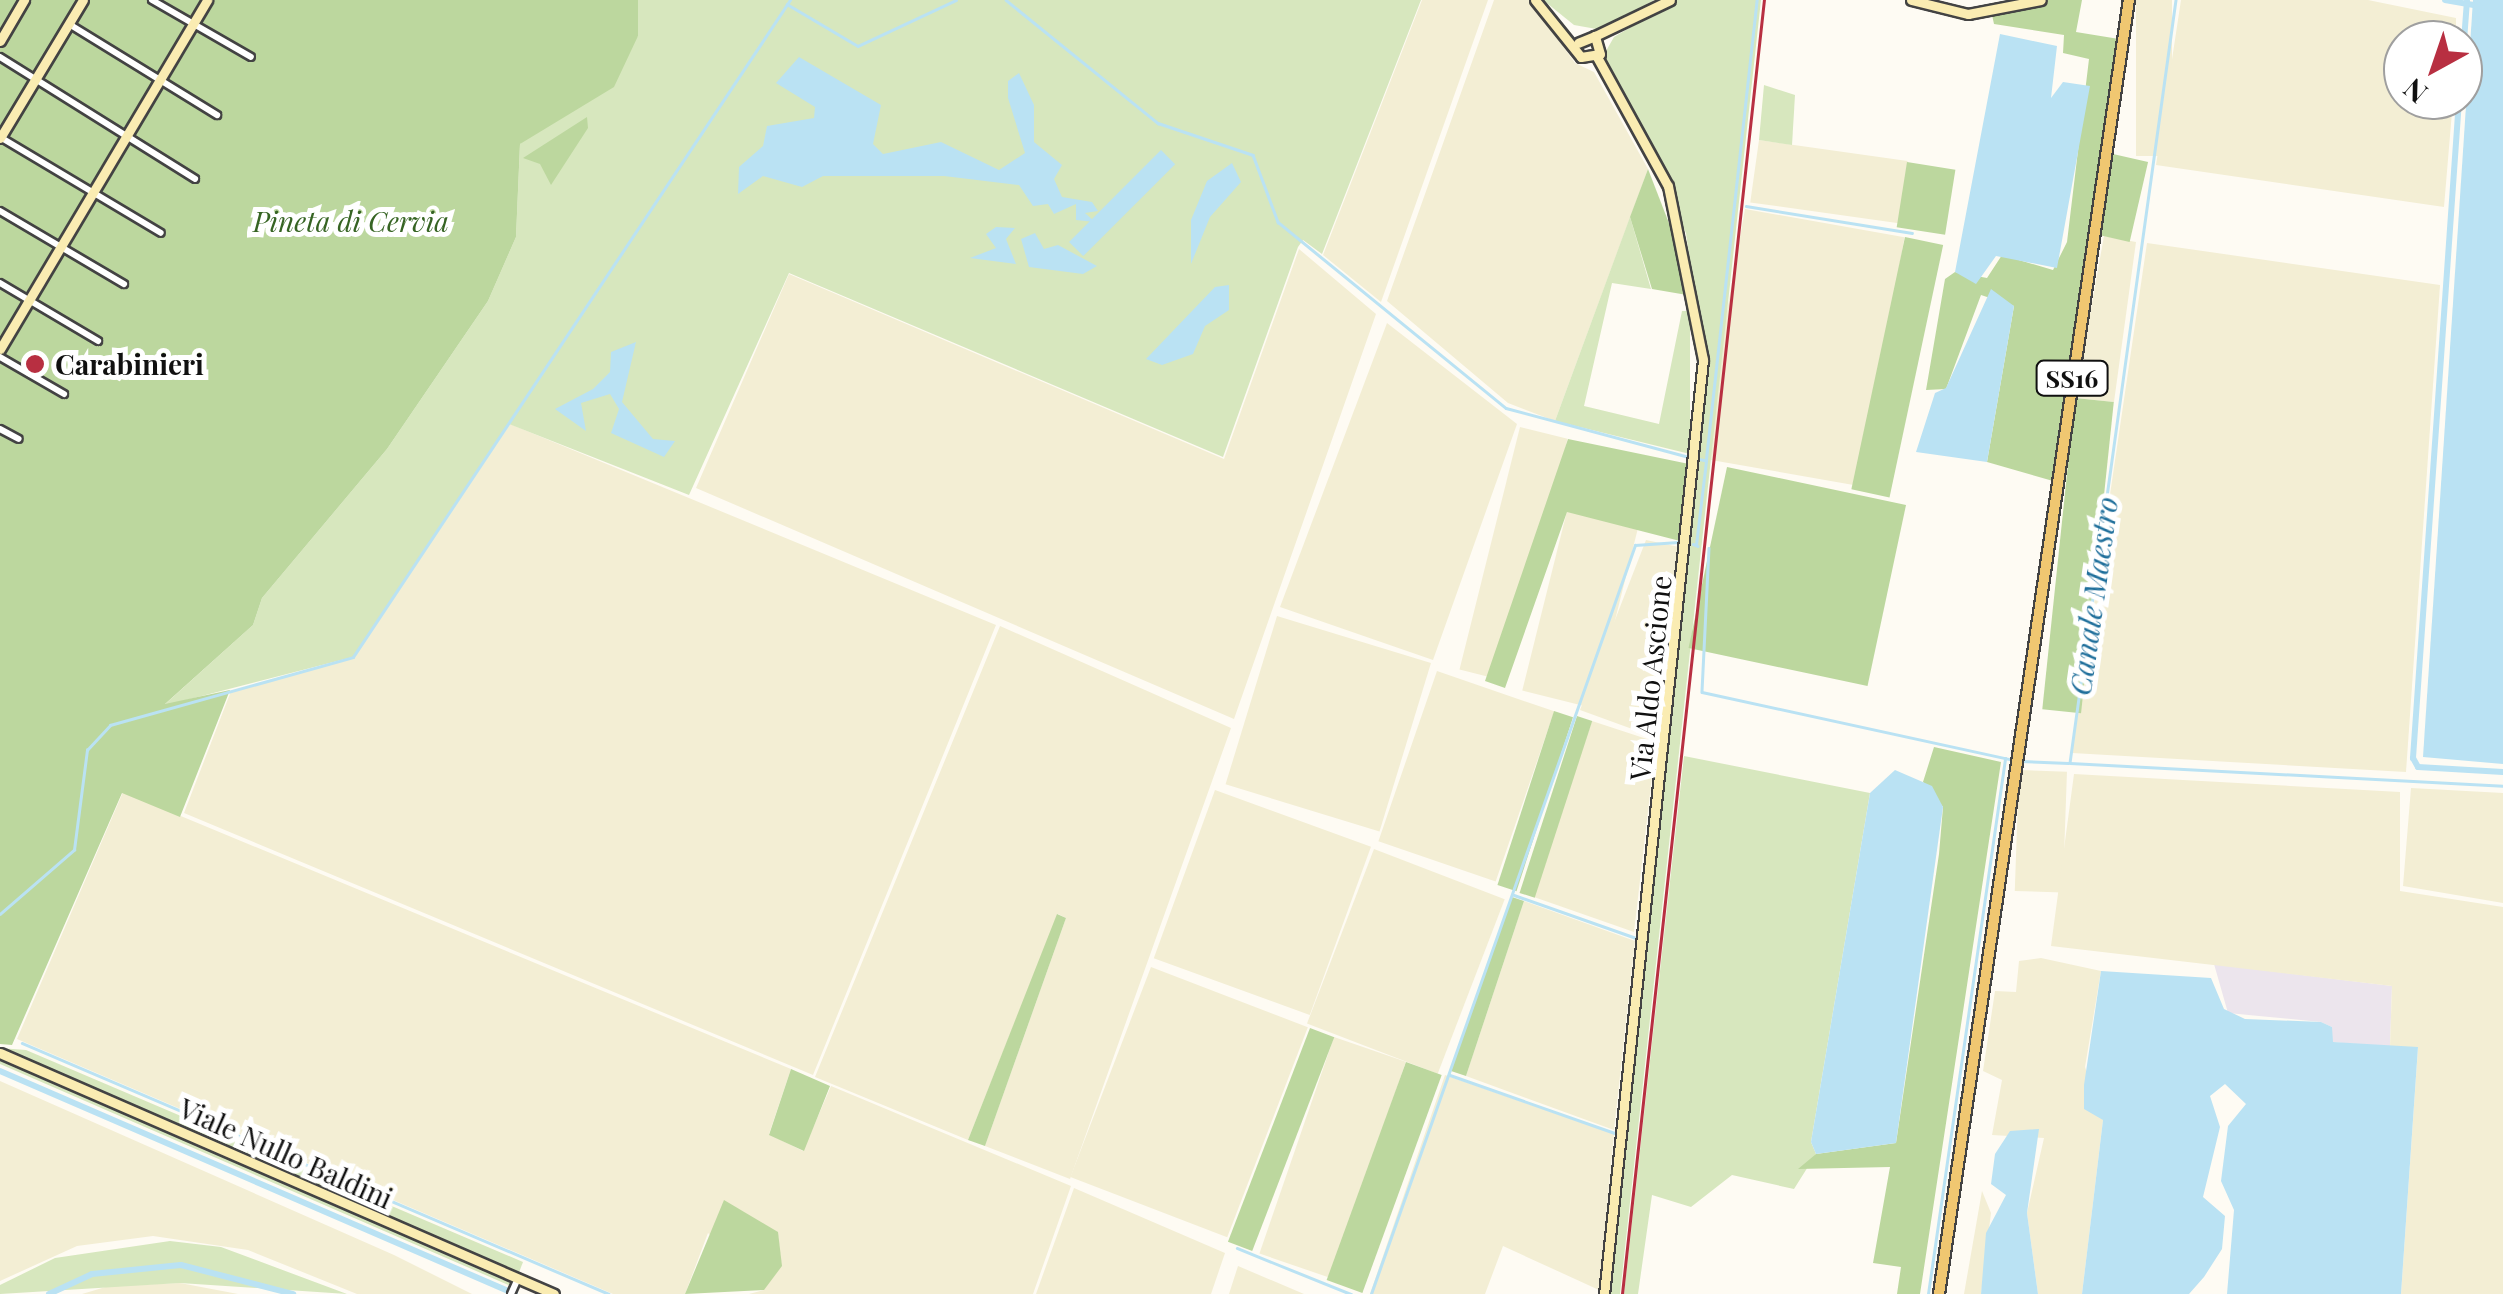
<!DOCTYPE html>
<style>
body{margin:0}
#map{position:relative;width:2503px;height:1294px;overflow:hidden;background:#fefbf3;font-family:"Playfair Display",serif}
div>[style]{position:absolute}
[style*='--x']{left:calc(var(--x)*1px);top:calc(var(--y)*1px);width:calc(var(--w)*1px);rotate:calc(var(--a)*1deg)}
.industrial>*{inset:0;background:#ece5ed}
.farmland>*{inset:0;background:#f3eed4;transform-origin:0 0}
.green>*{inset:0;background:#d7e7be}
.forest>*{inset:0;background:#bcd79e;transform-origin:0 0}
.water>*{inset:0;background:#bae2f3;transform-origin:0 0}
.stream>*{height:2.5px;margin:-1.25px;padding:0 1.25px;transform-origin:1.25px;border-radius:1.25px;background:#bae2f3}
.canal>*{height:6px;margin:-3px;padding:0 3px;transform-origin:3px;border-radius:3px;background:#bae2f3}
.roads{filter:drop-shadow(2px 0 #434343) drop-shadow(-2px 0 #434343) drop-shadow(0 2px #434343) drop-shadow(0 -2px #434343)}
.street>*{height:6px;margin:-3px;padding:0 3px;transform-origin:3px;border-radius:3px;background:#fff}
.secondary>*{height:9px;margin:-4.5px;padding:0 4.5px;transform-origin:4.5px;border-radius:4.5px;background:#faecb2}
.primary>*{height:10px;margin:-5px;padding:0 5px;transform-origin:5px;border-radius:5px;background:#f0c771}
.rail>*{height:2.5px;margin:-1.25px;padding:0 1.25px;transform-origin:1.25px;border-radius:1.25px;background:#b82f41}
.dots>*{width:28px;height:28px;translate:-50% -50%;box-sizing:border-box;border:5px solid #fff;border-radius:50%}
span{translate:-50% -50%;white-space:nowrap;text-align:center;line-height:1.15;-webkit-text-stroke:10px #fff;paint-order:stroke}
.shield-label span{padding:2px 8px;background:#fff;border:2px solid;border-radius:8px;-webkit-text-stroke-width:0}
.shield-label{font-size:25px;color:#101010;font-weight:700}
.park-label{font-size:28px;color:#366423;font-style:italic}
.poi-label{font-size:28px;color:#101010;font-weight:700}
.left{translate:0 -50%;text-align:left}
.street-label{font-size:28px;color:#101010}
.water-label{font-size:30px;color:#1f6f9b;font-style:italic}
.north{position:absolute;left:2383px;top:20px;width:100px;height:100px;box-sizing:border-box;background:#fff;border:2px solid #9f9f9f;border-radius:50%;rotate:220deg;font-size:28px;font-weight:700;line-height:40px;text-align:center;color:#101010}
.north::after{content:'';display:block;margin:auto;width:35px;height:45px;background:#b82f41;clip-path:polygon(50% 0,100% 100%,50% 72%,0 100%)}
</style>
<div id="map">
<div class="industrial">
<i style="clip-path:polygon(2214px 964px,2392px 986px,2390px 1047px,2332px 1042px,2332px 1027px,2321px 1022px,2228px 1013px)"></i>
</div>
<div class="farmland">
<i style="clip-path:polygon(1422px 0,1488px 0,1381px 302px,1323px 255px)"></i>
<i style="clip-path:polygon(1494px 0,1530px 0,1575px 63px,1594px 72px,1648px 169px,1555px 421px,1508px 403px,1387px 301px)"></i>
<i style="left:2136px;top:0;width:36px;height:156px"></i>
<i style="clip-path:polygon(2181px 0,2368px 0,2456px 18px,2456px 40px,2403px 40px,2403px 100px,2453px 100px,2444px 207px,2156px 165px)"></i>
<i style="left:1759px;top:140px;width:150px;height:63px;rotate:8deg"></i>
<i style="left:1745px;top:209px;width:162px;height:253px;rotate:10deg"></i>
<i style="clip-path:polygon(2104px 236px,2136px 242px,2114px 402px,2075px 398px)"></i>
<i style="clip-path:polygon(2147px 243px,2440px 285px,2406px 772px,2072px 753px)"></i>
<i style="clip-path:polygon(1299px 249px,1376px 314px,1234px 719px,696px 488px,789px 274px,1224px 459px)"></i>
<i style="clip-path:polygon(1387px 323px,1517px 424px,1433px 660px,1280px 607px)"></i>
<i style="clip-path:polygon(510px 424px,996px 625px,813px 1075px,184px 813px,231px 691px,353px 658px)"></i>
<i style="left:1520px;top:427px;width:49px;height:250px;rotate:14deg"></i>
<i style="left:1567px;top:511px;width:73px;height:185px;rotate:14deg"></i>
<i style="clip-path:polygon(1646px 540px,1679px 547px,1657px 738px,1580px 710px)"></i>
<i style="left:1277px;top:616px;width:161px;height:176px;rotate:17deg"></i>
<i style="clip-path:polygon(1000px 626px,1231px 728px,1070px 1179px,985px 1146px,1066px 918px,1058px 914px,968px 1140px,815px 1077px)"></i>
<i style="left:1437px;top:671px;width:124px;height:180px;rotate:19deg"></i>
<i style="clip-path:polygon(1592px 721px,1656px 742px,1634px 932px,1531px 896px)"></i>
<i style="left:2019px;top:770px;width:48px;height:121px;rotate:2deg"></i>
<i style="clip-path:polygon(2074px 774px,2400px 792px,2400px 891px,2503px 907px,2503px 1294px,2401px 1294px,2418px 1048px,2390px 1047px,2392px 986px,2051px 946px)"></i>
<i style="clip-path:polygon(2411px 788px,2503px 793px,2503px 903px,2403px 886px)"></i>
<i style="left:1215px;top:790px;width:166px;height:179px;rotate:20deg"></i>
<i style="clip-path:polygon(123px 792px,791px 1069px,769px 1134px,803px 1151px,831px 1086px,1071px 1186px,1033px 1294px,749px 1294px,764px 1290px,708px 1233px,685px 1294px,613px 1294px,17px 1039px)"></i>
<i style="left:1374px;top:849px;width:140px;height:187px;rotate:21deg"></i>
<i style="clip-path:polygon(1524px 901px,1635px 941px,1614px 1130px,1466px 1076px)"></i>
<i style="clip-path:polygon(2041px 958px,2101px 971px,2085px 1067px,2103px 1120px,2082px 1294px,2038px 1294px,2027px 1213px,2044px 1138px,1992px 1135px,2002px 1080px,1983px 1071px,1995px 991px,2016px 992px,2019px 961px)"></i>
<i style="left:1151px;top:967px;width:168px;height:225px;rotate:21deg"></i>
<i style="left:1334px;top:1037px;width:76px;height:229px;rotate:19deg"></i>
<i style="clip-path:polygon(1445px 1075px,1614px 1134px,1599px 1290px,1503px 1246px,1485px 1294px,1370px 1294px)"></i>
<i style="clip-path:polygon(0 1081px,394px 1255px,472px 1294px,357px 1294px,248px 1250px,153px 1236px,77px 1246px,0 1281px)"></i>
<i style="clip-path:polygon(1074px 1188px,1225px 1253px,1211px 1294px,1036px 1294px)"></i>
<i style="clip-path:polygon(1982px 1191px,1991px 1213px,1981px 1294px,1964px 1294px)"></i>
<i style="clip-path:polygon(1238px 1266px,1304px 1294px,1229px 1294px)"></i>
<i style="clip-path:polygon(180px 1283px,238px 1294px,82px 1294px,109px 1286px)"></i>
</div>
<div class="green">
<i style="clip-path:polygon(638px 0,1421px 0,1322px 254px,1303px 240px,1298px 247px,1223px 457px,789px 273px,689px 495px,509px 424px,353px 657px,163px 706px,253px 625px,262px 598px,387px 449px,488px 301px,516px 237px,520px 144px,638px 36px)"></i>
<i style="clip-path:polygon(1543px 0,1654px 0,1602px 30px,1574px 25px)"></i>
<i style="clip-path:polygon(1677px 0,1761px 0,1620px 1294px,1609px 1294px,1706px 380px,1686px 233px,1602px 58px,1614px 37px)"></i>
<i style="clip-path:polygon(1764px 85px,1795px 95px,1792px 145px,1759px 140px)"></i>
<i style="clip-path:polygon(1630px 217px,1651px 289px,1612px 283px,1584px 406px,1659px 424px,1682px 311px,1690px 311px,1690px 454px,1555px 421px)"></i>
<i style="clip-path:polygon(1684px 756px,1870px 793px,1811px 1142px,1816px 1154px,1794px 1189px,1732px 1175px,1691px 1207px,1652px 1195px,1638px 1294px,1624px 1294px)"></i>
<i style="clip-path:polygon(0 1048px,26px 1050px,523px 1262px,518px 1275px)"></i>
<i style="clip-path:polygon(0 1057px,512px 1278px,513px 1287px,0 1064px)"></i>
<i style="clip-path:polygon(170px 1241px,221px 1247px,347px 1294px,180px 1283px,0 1294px,0 1285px,55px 1258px)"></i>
</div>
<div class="forest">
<i style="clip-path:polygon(0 0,638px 0,638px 36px,614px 87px,520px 144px,516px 237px,488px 301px,387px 449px,262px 598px,253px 625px,165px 704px,230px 690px,180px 817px,122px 793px,12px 1045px,0 1044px)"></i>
<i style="clip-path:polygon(2048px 0,2082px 0,2076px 32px,2119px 39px,2053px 481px,1987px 462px,2014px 306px,1981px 295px,1946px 389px,1926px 390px,1945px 279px,1955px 272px,1987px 278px,2002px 255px,2053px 270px,2067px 242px,2089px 59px,2063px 53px,2064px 35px,1994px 24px,1992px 15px)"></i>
<i style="clip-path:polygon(587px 117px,588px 128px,551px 185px,540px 164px,523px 158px)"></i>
<i style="left:2113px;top:154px;width:36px;height:82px;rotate:13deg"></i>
<i style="left:1907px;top:162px;width:49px;height:66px;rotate:9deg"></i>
<i style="clip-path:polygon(1648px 169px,1672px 231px,1687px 295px,1652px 289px,1630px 217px)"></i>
<i style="left:1905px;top:237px;width:39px;height:258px;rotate:12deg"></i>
<i style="left:2075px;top:398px;width:39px;height:313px;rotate:6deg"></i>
<i style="clip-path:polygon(1568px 439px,1689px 464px,1680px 541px,1567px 512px,1505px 688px,1485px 681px)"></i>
<i style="left:1727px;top:467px;width:183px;height:185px;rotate:12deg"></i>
<i style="left:1554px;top:711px;width:20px;height:183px;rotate:18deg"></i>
<i style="left:1577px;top:716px;width:16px;height:186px;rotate:18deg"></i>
<i style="clip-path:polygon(1934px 747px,2001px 762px,1920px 1294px,1897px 1294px,1901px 1267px,1873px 1263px,1890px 1167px,1798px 1169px,1816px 1154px,1896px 1143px,1939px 854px,1943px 807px,1923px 782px)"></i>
<i style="clip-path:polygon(1512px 897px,1524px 901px,1466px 1076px,1451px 1071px)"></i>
<i style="clip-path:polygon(1057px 914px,1066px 918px,985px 1146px,968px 1140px)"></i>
<i style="left:1310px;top:1028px;width:26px;height:229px;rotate:21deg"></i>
<i style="left:1406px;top:1062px;width:38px;height:232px;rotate:20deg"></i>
<i style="clip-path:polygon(791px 1069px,830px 1086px,804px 1151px,769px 1135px)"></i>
<i style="clip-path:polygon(724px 1200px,778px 1232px,782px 1266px,764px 1290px,685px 1294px)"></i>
</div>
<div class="water">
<i style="clip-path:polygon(2473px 0,2503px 0,2503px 764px,2423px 757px)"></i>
<i style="clip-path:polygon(2000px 34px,2057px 46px,2051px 98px,2063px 82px,2090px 86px,2057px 268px,1996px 256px,1976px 284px,1955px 272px)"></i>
<i style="clip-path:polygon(799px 57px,881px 105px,873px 144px,883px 154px,941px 142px,999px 170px,1025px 153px,1008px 98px,1008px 81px,1019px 73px,1034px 105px,1034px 142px,1062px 165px,1054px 179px,1062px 197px,1092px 202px,1098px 211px,1085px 213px,1095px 222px,1076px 220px,1076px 204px,1054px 214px,1048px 204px,1033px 206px,1019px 185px,944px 176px,823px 176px,802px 187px,763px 176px,738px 194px,739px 167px,763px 146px,767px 126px,814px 118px,815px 107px,776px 83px)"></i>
<i style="left:1161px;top:150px;width:20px;height:130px;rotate:45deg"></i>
<i style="clip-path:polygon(1232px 163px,1241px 182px,1210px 217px,1191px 264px,1191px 220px,1207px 181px)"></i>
<i style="clip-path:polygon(996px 227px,1015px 228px,1006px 239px,1016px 264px,970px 258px,996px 248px,986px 234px)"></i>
<i style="clip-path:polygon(1035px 233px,1044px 249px,1058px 245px,1097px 266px,1083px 274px,1029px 267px,1021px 239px)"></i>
<i style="clip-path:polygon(1229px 285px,1229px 310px,1205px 326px,1193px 354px,1162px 365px,1146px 359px,1215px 287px)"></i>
<i style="clip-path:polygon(1991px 289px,2014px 306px,1987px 462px,1916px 452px,1935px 393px,1946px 388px)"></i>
<i style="clip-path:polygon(636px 342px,622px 402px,653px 439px,675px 441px,664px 457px,611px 433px,619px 409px,610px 394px,581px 403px,586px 431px,555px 409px,593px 389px,610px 372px,611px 352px)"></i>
<i style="clip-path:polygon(1895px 770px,1932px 786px,1943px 807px,1896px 1143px,1816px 1154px,1811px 1142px,1870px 793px)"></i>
<i style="clip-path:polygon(2101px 971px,2211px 978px,2224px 1009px,2245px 1019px,2321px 1022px,2332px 1027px,2333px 1042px,2418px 1047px,2401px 1294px,2227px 1294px,2234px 1210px,2221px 1181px,2228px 1126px,2246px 1104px,2225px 1084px,2210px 1096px,2220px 1127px,2203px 1197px,2225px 1216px,2222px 1249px,2204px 1277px,2189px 1294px,2082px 1294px,2103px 1120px,2084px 1109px,2084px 1085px)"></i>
<i style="clip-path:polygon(2039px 1129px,2027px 1213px,2038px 1294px,1981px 1294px,1986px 1233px,2006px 1195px,1991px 1184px,1995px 1154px,2010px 1131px)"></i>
</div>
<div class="stream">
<i style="--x:1006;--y:0;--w:196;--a:39"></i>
<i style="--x:1158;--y:123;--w:100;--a:18.6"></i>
<i style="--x:1253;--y:155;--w:72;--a:69.5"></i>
<i style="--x:1278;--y:222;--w:294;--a:39.2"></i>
<i style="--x:1506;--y:408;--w:189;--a:15"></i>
<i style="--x:2176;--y:0;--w:770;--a:97.91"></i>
<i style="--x:2070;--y:763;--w:434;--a:3"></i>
<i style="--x:787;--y:4;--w:82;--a:30.6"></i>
<i style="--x:858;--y:46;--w:108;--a:-25.1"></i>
<i style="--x:1746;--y:206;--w:168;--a:9.2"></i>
<i style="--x:1706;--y:459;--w:462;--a:-83.7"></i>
<i style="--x:1693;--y:544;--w:5;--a:22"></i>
<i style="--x:1696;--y:545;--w:85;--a:-83.2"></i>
<i style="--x:1706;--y:461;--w:9;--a:-167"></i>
<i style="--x:1709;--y:548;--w:144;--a:92.8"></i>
<i style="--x:1702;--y:692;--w:318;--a:12.3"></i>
<i style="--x:2021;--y:761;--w:47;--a:2.4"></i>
<i style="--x:1514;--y:895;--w:129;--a:19.4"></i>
<i style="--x:0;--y:914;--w:98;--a:-40.9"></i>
<i style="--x:74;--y:850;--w:101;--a:-82.6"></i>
<i style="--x:87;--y:750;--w:34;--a:-47"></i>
<i style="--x:110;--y:725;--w:252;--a:-15.6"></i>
<i style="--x:353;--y:657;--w:789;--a:-56.37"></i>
<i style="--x:22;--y:1043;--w:638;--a:23.15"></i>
<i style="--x:1450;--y:1075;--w:175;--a:19.4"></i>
<i style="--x:1237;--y:1248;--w:123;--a:22"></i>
<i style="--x:1371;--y:1294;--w:794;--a:-70.58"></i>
<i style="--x:1635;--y:545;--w:43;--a:-4"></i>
<i style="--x:1928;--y:1294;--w:541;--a:-81.81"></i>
</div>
<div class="canal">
<i style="--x:2445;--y:0;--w:35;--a:10"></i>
<i style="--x:2463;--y:54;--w:53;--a:-85.7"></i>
<i style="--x:2459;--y:100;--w:660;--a:94"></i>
<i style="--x:2413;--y:758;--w:10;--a:61"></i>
<i style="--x:2418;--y:767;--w:85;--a:3.4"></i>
<i style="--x:0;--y:1071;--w:561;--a:23.41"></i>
<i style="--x:49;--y:1294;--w:47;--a:-24.9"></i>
<i style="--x:92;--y:1274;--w:89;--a:-5.8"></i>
<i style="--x:181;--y:1265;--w:116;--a:14.5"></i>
</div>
<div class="roads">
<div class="street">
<i style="--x:152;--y:0;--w:114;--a:29.9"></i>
<i style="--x:69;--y:24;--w:174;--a:31.6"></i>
<i style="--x:0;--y:57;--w:230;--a:32"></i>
<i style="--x:0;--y:137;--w:187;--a:30.8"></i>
<i style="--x:0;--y:211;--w:144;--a:30.5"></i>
<i style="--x:0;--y:283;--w:114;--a:30.6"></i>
<i style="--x:0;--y:357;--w:74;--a:30"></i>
<i style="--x:0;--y:429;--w:21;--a:28"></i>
<i style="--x:511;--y:1294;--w:17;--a:-66"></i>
</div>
<div class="secondary">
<i style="--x:1535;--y:0;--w:73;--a:51.1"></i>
<i style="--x:1581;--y:57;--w:19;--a:-9"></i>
<i style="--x:1600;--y:54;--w:19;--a:-106"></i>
<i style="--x:1595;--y:36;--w:18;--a:158"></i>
<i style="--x:1911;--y:0;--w:59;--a:13.8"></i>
<i style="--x:1968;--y:14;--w:74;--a:-10.9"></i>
<i style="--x:1595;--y:36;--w:83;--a:-25.6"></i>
<i style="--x:0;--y:41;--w:48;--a:-59.7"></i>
<i style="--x:1597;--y:57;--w:147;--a:61.2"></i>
<i style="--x:1668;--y:186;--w:177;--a:78.6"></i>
<i style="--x:1703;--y:360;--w:939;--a:96.05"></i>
<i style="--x:0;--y:138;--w:161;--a:-59"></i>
<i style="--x:0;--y:349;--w:406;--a:-59.3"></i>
<i style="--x:0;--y:1053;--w:604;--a:23.51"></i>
</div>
<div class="primary">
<i style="--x:1939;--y:1294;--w:1308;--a:-81.65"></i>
</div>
</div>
<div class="rail">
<i style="--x:1622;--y:1294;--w:1302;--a:-83.74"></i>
</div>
<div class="dots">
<i style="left:35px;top:364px;background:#b82f41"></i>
</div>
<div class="shield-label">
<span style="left:2072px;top:378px">SS16</span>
</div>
<div class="park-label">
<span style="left:351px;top:221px">Pineta di Cervia</span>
</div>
<div class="poi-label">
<span class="left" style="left:55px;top:364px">Carabinieri</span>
</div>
<div class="street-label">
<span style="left:1650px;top:678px;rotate:-84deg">Via Aldo Ascione</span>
<span style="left:286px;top:1153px;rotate:24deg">Viale Nullo Baldini</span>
</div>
<div class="water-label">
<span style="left:2093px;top:596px;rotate:-82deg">Canale Maestro</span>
</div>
<div class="north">N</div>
</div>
